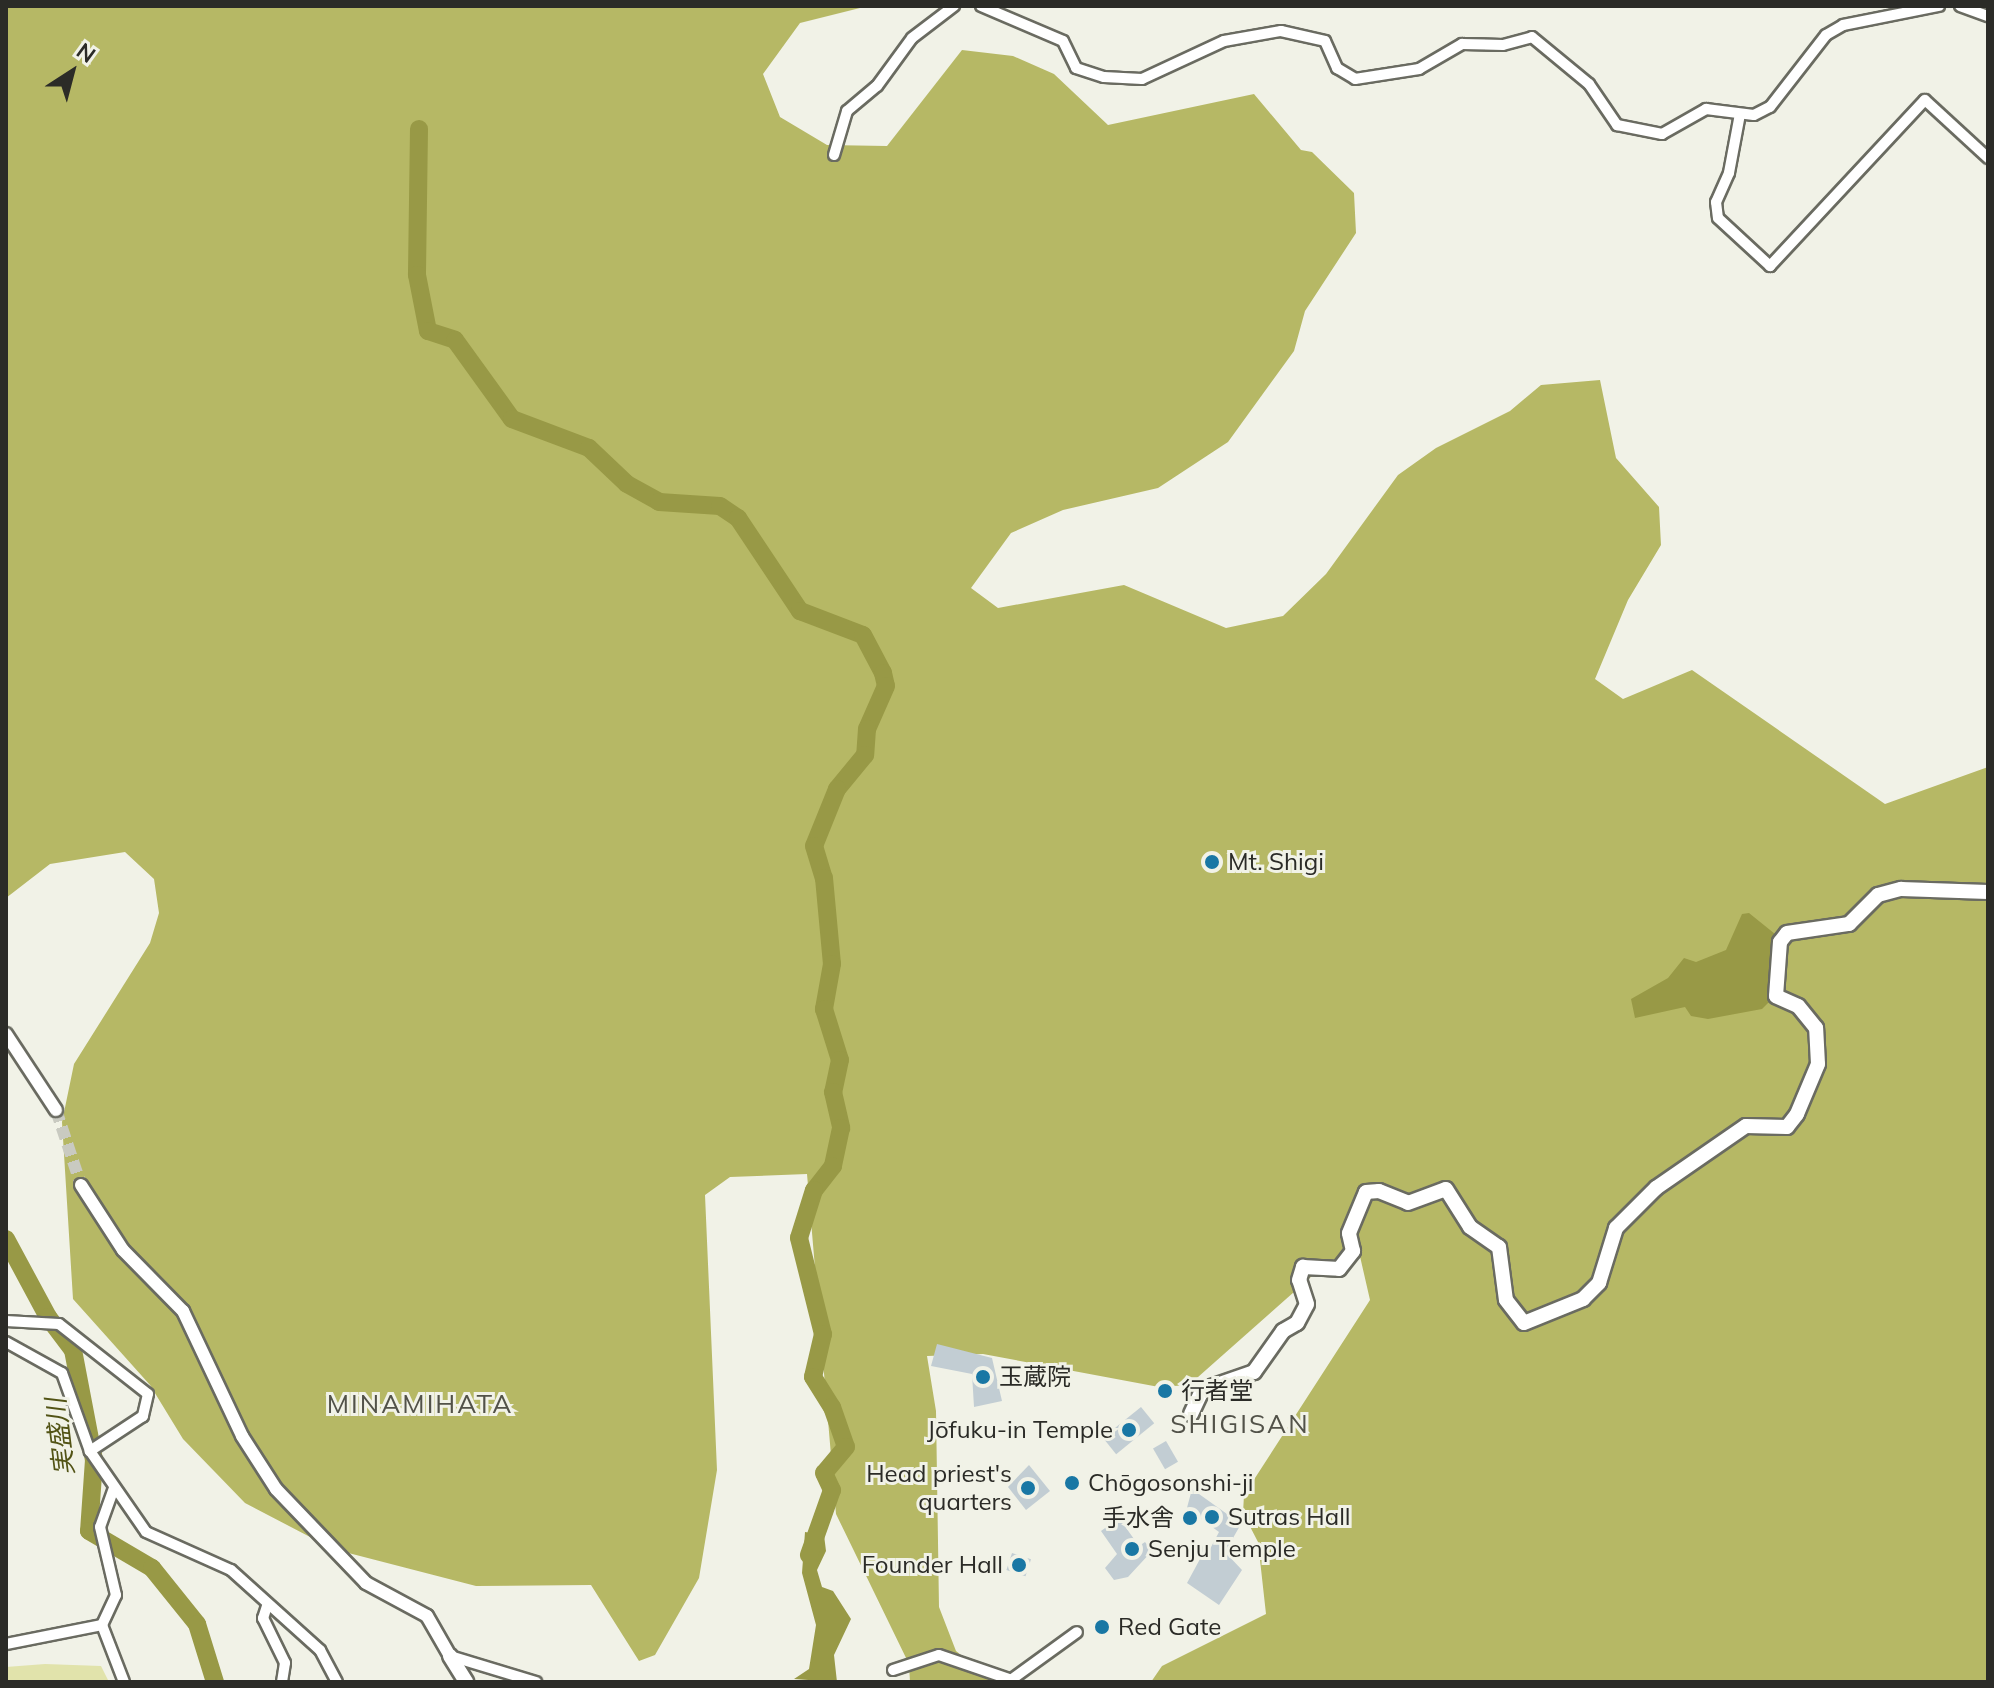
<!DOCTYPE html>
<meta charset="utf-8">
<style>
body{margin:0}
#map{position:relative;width:1994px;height:1688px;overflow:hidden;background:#f1f2e7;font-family:Mulish,"Noto Sans JP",sans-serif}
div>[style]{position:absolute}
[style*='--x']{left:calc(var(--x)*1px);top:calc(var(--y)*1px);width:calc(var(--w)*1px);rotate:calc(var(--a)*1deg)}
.green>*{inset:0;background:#e1e3ab}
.forest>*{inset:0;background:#b6b865}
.water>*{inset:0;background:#989946}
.river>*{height:18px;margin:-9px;padding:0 9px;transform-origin:9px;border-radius:9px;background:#989946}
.building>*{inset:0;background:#c2cdd3;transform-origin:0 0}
.tertiary-tunnel>*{height:12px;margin-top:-6px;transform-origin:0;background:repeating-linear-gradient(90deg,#c9cac1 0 12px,transparent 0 18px)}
.roads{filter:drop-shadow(2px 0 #6a6b61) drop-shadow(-2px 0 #6a6b61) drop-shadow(0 2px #6a6b61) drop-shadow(0 -2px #6a6b61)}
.minor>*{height:10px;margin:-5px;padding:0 5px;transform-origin:5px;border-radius:5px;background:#fff}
.tertiary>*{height:12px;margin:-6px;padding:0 6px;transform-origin:6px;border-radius:6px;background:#fff}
.secondary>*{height:14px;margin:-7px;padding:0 7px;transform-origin:7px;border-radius:7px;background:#fff}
.dots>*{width:22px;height:22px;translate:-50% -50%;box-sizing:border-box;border:4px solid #f1f2e7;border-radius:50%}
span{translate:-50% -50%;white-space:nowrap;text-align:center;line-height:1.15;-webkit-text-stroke:6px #f1f2e7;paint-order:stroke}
.poi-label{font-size:24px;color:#2b2b27}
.left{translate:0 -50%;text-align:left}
.right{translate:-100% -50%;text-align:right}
.neighbourhood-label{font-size:26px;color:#525249;letter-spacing:2px}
.water-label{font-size:26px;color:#525315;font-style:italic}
.frame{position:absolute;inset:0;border:8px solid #2b2b27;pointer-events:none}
.north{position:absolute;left:32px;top:32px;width:80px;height:80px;-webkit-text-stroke:6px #f1f2e7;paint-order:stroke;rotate:36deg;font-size:22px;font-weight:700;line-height:32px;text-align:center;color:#2b2b27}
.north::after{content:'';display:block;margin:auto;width:28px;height:36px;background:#2b2b27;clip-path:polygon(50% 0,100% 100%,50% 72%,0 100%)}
</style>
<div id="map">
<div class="green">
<i style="clip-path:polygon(45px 1664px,101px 1666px,109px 1682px,6px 1682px,6px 1667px)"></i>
</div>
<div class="forest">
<i style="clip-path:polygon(6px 6px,868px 6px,800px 23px,763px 74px,780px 117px,827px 145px,887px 146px,962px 50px,1013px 56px,1054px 74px,1108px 125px,1254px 94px,1301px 150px,1312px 152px,1354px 193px,1356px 233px,1305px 311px,1294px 351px,1228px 442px,1158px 488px,1063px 510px,1011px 533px,971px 588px,998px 608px,1124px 585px,1226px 628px,1283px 616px,1326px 574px,1398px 475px,1436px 448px,1510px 411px,1541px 385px,1600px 380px,1616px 458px,1659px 507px,1661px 545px,1628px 600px,1595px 679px,1623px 699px,1692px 670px,1885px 804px,1988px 767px,1988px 1682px,1151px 1682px,1162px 1666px,1266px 1614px,1258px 1542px,1243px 1513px,1244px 1495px,1370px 1300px,1359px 1252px,1329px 1261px,1189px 1385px,1159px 1387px,983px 1354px,927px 1356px,936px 1411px,939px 1607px,956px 1651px,995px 1682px,910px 1682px,909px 1664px,836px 1514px,807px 1174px,730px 1177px,705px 1195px,717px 1470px,699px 1578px,655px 1655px,639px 1661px,591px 1585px,476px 1586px,333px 1549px,245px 1503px,183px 1439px,150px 1385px,73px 1299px,62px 1122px,74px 1064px,150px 943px,159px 913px,154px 879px,125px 852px,50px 864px,6px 898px)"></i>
</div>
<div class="water">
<i style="clip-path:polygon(1749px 913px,1775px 934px,1771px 1000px,1762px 1009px,1708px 1019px,1691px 1016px,1685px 1007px,1635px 1018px,1631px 999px,1668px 978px,1684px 958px,1696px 962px,1726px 950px,1742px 914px)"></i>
<i style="clip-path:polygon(805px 1532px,824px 1535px,826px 1551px,817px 1570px,822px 1587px,833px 1591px,851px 1619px,834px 1655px,837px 1682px,794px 1679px,809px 1669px,816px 1625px,802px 1573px)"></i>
</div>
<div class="river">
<i style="--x:419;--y:129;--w:146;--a:90.8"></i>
<i style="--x:417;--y:275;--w:57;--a:78.9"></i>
<i style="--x:428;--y:331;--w:28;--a:18"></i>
<i style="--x:455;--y:340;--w:97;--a:54.2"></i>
<i style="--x:512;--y:419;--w:82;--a:20.6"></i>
<i style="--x:589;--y:448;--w:52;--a:43.5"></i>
<i style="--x:627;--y:484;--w:37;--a:29"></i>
<i style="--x:659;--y:502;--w:61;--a:3.8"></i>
<i style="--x:720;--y:506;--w:22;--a:34"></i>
<i style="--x:738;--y:518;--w:112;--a:56.3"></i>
<i style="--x:800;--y:611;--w:67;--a:20.9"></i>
<i style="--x:863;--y:635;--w:43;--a:62.2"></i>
<i style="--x:883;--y:673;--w:13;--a:77"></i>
<i style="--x:886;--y:686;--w:47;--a:113.8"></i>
<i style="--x:867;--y:729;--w:26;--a:94"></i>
<i style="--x:865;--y:755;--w:44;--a:129.5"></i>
<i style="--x:837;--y:789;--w:61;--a:112"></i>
<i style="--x:814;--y:846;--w:34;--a:73"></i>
<i style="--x:824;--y:878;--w:86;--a:84.7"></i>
<i style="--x:832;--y:964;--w:46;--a:100.1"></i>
<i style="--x:824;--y:1009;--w:53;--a:72.6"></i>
<i style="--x:840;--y:1060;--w:33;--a:102"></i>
<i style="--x:833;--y:1092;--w:37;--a:77"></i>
<i style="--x:841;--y:1128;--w:39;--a:102"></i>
<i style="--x:833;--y:1166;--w:31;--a:128"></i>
<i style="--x:814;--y:1190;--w:50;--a:107.4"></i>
<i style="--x:799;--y:1238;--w:99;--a:76"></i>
<i style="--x:823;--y:1334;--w:44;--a:103.1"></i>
<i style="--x:813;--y:1377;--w:36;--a:58"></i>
<i style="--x:832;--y:1407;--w:42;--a:70.7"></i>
<i style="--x:846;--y:1447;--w:34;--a:130"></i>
<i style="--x:824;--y:1473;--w:19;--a:65"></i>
<i style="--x:832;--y:1490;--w:69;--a:109.5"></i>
<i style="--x:6;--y:1239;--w:89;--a:61.7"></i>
<i style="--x:48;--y:1317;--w:41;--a:52.9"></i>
<i style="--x:73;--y:1350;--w:112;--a:79.2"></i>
<i style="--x:94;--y:1460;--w:71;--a:94"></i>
<i style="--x:89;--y:1531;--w:73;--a:30.4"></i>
<i style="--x:152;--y:1568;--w:72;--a:51.2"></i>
<i style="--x:197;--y:1624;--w:61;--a:72.8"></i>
</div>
<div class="building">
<i style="clip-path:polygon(937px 1344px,992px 1358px,1002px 1401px,974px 1407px,972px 1374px,931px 1366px)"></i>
<i style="left:1141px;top:1407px;width:21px;height:49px;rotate:51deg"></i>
<i style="left:1166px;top:1441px;width:24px;height:15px;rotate:60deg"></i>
<i style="clip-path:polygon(1029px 1465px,1050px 1491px,1026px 1510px,1008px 1487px)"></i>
<i style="clip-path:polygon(1192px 1489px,1241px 1524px,1225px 1552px,1242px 1570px,1219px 1605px,1187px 1583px,1200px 1559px,1196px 1556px,1204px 1544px,1210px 1549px,1219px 1532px,1197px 1516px,1192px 1523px,1184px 1519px)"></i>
<i style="clip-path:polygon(1119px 1518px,1139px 1546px,1145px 1542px,1152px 1551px,1128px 1577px,1114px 1580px,1105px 1568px,1117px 1554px,1101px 1531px)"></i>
<i style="left:1012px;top:1553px;width:20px;height:18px;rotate:18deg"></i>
</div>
<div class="tertiary-tunnel">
<i style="--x:56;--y:1110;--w:79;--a:71.6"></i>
</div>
<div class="roads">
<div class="minor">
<i style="--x:981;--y:6;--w:89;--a:23.1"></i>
<i style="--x:1063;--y:41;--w:30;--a:64"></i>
<i style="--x:1076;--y:68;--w:29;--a:18"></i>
<i style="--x:1104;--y:77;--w:38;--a:3"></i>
<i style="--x:1142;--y:79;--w:90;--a:-24.9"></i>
<i style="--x:1224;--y:41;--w:58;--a:-10"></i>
<i style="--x:1281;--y:31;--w:45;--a:12.8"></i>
<i style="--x:1325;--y:41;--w:30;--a:66"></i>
<i style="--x:1337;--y:68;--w:21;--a:31"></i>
<i style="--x:1355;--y:79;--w:65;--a:-8.9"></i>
<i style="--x:1419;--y:69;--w:50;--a:-30.2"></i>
<i style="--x:1462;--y:44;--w:41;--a:1.4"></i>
<i style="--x:1503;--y:45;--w:30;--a:-15"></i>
<i style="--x:1532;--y:37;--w:74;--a:39.5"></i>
<i style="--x:1589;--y:84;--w:50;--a:55.7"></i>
<i style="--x:1617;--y:125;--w:46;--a:11.3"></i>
<i style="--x:1662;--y:134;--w:51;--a:-29.6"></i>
<i style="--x:1706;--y:109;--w:48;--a:7.1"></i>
<i style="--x:1754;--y:115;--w:18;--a:-27"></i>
<i style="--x:1770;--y:107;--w:91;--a:-52.1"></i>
<i style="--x:1826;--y:35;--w:20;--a:-30"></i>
<i style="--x:1843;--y:25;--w:98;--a:-11.2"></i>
<i style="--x:1960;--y:6;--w:30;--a:20"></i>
<i style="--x:1740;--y:114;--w:60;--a:100.6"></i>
<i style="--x:1729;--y:173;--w:32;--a:114"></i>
<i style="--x:1716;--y:202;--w:16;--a:83"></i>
<i style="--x:1718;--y:218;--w:71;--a:42.7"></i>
<i style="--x:1770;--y:266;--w:227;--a:-47"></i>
<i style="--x:1925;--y:100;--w:86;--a:42.6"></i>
<i style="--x:834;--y:155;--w:46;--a:-73.5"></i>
<i style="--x:847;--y:111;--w:39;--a:-40"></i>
<i style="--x:877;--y:86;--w:59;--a:-53.9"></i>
<i style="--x:912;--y:38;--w:53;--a:-37.3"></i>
<i style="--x:6;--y:1321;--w:53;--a:3.2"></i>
<i style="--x:59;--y:1324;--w:113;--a:38.2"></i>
<i style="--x:148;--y:1394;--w:23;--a:103"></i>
<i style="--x:143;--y:1416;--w:64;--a:146.6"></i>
<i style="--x:6;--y:1342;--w:64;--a:29"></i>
<i style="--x:62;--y:1373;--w:83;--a:70.3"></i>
<i style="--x:90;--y:1451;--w:98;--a:55.3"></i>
<i style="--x:146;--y:1532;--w:93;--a:24.1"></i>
<i style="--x:231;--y:1570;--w:120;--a:42"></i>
<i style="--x:320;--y:1650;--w:36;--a:62"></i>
<i style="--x:114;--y:1488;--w:41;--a:109.7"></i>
<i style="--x:100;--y:1527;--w:70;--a:76.8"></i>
<i style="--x:116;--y:1595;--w:33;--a:115"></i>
<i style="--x:102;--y:1625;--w:61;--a:68.9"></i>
<i style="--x:267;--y:1606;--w:13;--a:108"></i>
<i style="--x:263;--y:1618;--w:50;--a:63.9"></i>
<i style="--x:285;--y:1663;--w:19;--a:99"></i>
<i style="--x:6;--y:1644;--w:98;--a:-11.2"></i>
<i style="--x:450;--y:1656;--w:90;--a:16.8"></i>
<i style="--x:893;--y:1670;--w:48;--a:-18.1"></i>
<i style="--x:939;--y:1655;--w:74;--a:18.9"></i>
<i style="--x:1008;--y:1682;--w:85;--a:-35.9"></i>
</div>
<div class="tertiary">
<i style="--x:6;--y:1034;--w:91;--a:56.7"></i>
<i style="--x:81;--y:1185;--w:77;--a:57.1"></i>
<i style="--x:123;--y:1250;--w:86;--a:45.5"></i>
<i style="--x:183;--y:1311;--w:138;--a:64.7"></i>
<i style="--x:242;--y:1436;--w:63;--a:57.3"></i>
<i style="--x:276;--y:1489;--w:130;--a:46.2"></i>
<i style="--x:366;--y:1583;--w:69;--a:28.4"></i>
<i style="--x:427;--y:1616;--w:46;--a:60.1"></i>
</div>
<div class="secondary">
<i style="--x:1191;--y:1414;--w:26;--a:-65"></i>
<i style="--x:1202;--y:1390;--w:55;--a:-19.1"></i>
<i style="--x:1254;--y:1372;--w:50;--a:-54.7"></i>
<i style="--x:1283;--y:1331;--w:16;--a:-30"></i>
<i style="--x:1297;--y:1323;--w:21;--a:-62"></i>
<i style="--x:1307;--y:1304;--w:25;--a:-108"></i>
<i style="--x:1299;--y:1280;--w:14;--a:-73"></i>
<i style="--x:1303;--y:1267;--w:36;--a:3"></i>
<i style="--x:1339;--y:1269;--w:23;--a:-52"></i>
<i style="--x:1353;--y:1251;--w:18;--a:-103"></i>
<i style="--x:1349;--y:1233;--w:44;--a:-67.5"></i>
<i style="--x:1366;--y:1192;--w:13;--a:-4"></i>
<i style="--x:1379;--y:1191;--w:31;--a:22"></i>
<i style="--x:1408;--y:1203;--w:40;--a:-20.2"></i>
<i style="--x:1446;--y:1189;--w:45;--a:57.7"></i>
<i style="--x:1470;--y:1227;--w:35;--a:35"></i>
<i style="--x:1499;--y:1247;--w:53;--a:82.5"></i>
<i style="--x:1506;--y:1300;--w:29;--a:52"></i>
<i style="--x:1524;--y:1323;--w:64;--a:-22.1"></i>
<i style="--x:1583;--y:1299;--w:23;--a:-45"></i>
<i style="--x:1599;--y:1283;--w:58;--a:-72.8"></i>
<i style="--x:1616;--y:1228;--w:57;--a:-45"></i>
<i style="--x:1656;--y:1188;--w:109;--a:-34.6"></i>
<i style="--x:1746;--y:1126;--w:41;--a:1.4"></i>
<i style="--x:1787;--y:1127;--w:16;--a:-52"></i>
<i style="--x:1797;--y:1114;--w:54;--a:-67.2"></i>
<i style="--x:1818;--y:1064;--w:36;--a:-93"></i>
<i style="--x:1816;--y:1028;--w:28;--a:-129"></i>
<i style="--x:1798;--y:1006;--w:24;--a:-156"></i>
<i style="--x:1776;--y:996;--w:54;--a:-85.8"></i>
<i style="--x:1780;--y:942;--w:11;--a:-52"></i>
<i style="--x:1787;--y:933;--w:63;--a:-8.3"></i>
<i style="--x:1849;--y:924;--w:41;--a:-45"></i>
<i style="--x:1878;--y:895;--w:24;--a:-15"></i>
<i style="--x:1901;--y:889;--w:87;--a:2"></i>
<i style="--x:450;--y:1656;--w:31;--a:58"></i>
</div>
</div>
<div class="dots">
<i style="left:1212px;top:862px;background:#1977a4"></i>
<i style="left:983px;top:1377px;background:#1977a4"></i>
<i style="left:1165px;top:1391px;background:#1977a4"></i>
<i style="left:1129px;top:1430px;background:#1977a4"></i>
<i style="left:1072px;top:1483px;background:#1977a4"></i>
<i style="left:1028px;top:1488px;background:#1977a4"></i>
<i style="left:1212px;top:1517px;background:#1977a4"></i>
<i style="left:1190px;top:1518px;background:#1977a4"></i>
<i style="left:1132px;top:1549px;background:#1977a4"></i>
<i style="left:1019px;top:1565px;background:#1977a4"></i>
<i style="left:1102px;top:1627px;background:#1977a4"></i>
</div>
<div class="poi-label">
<span class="left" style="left:1228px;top:862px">Mt. Shigi</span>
<span class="left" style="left:999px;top:1377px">玉蔵院</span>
<span class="left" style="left:1181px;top:1391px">行者堂</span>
<span class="right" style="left:1113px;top:1430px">Jōfuku-in Temple</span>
<span class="right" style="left:1012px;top:1488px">Head priest's<br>quarters</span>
<span class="left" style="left:1088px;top:1483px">Chōgosonshi-ji</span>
<span class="left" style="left:1228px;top:1517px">Sutras Hall</span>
<span class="right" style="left:1174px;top:1518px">手水舎</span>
<span class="left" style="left:1148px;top:1549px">Senju Temple</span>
<span class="right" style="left:1003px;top:1565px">Founder Hall</span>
<span class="left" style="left:1118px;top:1627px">Red Gate</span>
</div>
<div class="neighbourhood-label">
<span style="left:420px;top:1404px">MINAMIHATA</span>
<span style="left:1240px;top:1424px">SHIGISAN</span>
</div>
<div class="water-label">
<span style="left:60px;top:1437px;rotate:-97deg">実盛川</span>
</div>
<div class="frame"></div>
<div class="north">N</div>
</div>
